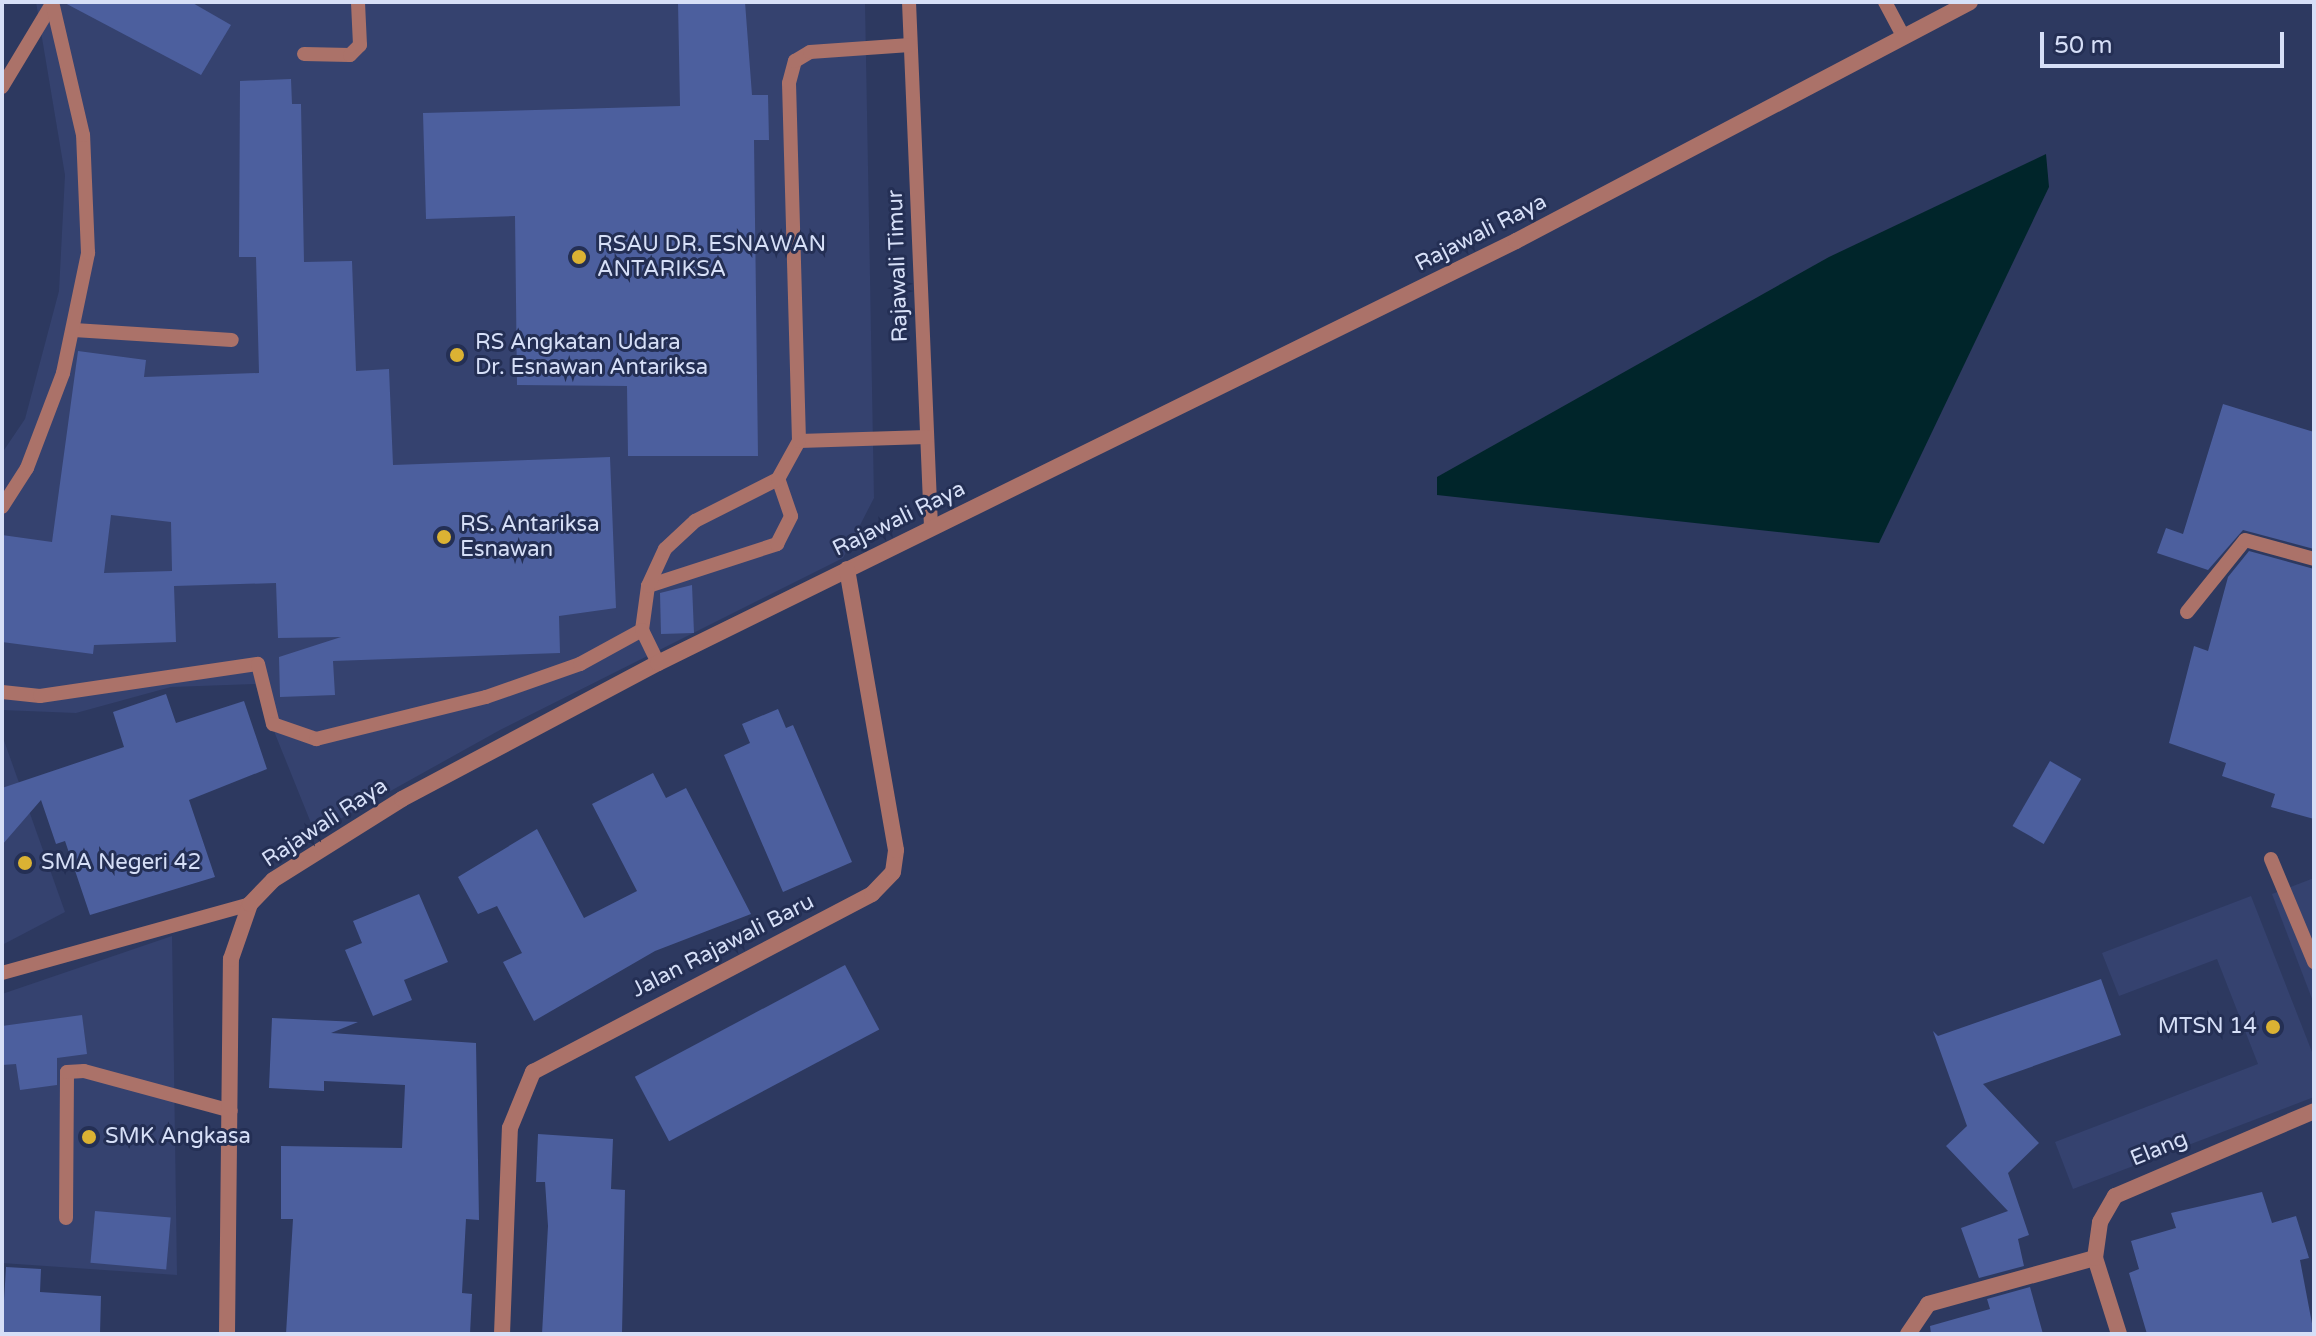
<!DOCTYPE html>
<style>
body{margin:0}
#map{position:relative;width:2316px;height:1336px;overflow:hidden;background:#2d3960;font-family:"Varela Round",sans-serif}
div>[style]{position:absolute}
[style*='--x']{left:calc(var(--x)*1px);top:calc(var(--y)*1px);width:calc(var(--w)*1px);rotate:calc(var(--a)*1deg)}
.built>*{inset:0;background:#35426f}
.water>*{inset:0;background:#00252a}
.building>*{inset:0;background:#4c5f9e;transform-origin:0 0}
.service>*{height:14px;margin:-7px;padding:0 7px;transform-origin:7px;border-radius:7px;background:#ab7269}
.minor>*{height:16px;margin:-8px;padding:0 8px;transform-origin:8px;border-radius:8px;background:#ab7269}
.dots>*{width:22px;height:22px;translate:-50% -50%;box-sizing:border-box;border:4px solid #242f54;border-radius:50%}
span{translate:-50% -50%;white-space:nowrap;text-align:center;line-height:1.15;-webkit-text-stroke:6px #242f54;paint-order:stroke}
.street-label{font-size:22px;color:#d6dff7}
.poi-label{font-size:22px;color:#d6dff7}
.left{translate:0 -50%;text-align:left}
.right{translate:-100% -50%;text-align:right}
.frame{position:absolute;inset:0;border:4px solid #d6dff7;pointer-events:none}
.scale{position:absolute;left:2040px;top:32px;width:244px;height:36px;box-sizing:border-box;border:4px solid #d6dff7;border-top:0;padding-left:10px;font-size:24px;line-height:28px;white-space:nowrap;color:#d6dff7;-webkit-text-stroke:6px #242f54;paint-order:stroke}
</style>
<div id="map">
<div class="built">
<i style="clip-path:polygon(36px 2px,865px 2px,874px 498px,843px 558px,500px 730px,315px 833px,255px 684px,171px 687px,76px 713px,2px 710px,2px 453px,25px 419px,59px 291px,65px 175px)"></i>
<i style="clip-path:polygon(2px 735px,65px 912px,2px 945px)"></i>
<i style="clip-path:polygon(2314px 878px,2314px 1004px,2272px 894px)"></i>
<i style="clip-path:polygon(2251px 896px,2314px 1057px,2314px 1097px,2073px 1189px,2055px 1142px,2258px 1064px,2217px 959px,2119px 996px,2102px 953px)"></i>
<i style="clip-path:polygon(172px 936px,177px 1275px,2px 1263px,2px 994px)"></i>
</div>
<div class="water">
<i style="clip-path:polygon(2046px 154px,2049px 187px,1879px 543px,1437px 495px,1437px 477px,1829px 257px)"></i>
</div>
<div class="building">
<i style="clip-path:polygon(63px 2px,191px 2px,231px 25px,201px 75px)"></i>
<i style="clip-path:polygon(678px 2px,745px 2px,752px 95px,768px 95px,769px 140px,754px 140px,758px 456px,628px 456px,627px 386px,517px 385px,515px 216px,426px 219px,423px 113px,680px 106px)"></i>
<i style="clip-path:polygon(evenodd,291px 79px,292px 104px,301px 104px,304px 262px,352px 261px,356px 371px,389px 369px,393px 465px,610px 457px,616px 608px,559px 616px,560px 653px,333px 661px,335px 695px,280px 697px,279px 657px,341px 637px,278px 638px,276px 583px,174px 586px,176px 642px,94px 645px,93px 654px,2px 642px,2px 535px,52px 542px,78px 351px,146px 360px,144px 377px,259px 373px,256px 257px,239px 257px,240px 81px,291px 79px,111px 515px,171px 522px,172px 571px,104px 573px,111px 515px)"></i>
<i style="clip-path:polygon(2223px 404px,2314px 432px,2314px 549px,2243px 530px,2208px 570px,2157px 553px,2166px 528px,2183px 534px)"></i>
<i style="clip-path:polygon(2249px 551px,2314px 569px,2314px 819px,2271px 807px,2275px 794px,2222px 776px,2226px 763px,2169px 743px,2194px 646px,2208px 651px,2228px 577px)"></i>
<i style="clip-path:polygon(692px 585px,694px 633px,661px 634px,660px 593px)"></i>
<i style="clip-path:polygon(166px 694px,176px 723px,244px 701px,267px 769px,189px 800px,215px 877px,90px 915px,65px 841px,56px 844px,41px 800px,2px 845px,2px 788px,124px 747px,113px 712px)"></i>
<i style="clip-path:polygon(778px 709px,786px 728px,793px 725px,852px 862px,783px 892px,724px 755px,750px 743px,742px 724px)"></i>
<i style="left:2050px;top:761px;width:36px;height:75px;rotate:30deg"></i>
<i style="clip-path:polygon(653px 773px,666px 798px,686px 788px,751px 914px,655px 951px,534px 1021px,503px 962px,522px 953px,497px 906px,478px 914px,458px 877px,537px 829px,584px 918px,637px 891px,592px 804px)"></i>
<i style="clip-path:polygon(419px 894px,448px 962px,404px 980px,412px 1000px,373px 1016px,345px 950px,362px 943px,353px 921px)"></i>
<i style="left:845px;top:965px;width:73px;height:238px;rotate:62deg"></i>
<i style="clip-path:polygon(2101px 979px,2121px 1035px,1983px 1084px,2039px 1143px,2008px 1173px,2029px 1235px,2018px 1239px,2024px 1266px,1979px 1278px,1961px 1228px,2008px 1211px,1946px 1146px,1967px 1126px,1933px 1031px,1938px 1036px)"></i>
<i style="clip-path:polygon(82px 1015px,87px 1054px,57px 1058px,57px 1085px,20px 1090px,16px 1064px,2px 1065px,2px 1026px)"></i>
<i style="clip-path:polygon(272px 1018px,358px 1022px,331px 1033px,476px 1043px,479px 1220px,466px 1219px,462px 1293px,472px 1294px,470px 1334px,286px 1334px,293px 1219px,281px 1219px,281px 1146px,402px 1148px,405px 1085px,324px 1081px,324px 1091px,269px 1088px)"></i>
<i style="clip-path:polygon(538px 1134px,613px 1139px,611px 1189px,625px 1190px,622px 1334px,542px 1334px,548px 1226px,545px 1182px,536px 1182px)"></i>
<i style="clip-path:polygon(2262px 1192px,2272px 1223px,2296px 1216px,2309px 1258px,2300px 1260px,2314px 1334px,2147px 1334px,2129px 1273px,2139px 1269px,2131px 1241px,2176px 1228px,2171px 1213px)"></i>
<i style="left:95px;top:1211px;width:76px;height:52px;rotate:5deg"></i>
<i style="clip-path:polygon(6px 1267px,41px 1269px,40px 1292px,101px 1296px,100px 1334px,2px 1334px)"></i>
<i style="clip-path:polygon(2030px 1287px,2043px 1334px,1931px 1334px,1930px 1326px,1990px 1309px,1987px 1299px)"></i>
</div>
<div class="service">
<i style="--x:909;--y:2;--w:526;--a:87.6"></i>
<i style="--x:1885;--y:2;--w:38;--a:62"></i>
<i style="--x:304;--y:54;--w:46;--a:1.2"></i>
<i style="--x:350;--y:55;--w:14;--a:-45"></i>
<i style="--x:360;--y:45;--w:43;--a:-92.7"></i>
<i style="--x:2;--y:87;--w:93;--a:-59"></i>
<i style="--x:74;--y:330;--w:158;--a:3.6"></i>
<i style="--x:799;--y:441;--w:128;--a:-1.8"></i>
<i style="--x:2;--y:507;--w:46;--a:-57.3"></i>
<i style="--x:27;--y:468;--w:102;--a:-69.2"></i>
<i style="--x:63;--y:373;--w:123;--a:-78.2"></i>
<i style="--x:88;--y:253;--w:118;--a:-92.4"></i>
<i style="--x:83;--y:135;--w:137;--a:-103.1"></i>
<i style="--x:648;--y:586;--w:136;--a:-18"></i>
<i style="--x:777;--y:544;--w:31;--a:-63"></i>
<i style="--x:791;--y:516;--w:39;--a:-109"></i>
<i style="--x:2187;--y:612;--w:92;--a:-51.1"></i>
<i style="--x:2245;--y:540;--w:72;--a:15.4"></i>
<i style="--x:642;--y:630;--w:44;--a:-82.2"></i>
<i style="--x:648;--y:586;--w:41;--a:-65.3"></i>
<i style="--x:665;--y:549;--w:41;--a:-43"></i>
<i style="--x:695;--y:521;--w:93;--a:-26.8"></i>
<i style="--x:778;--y:479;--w:43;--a:-61.1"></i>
<i style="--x:799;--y:441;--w:358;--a:-91.6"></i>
<i style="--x:789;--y:83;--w:23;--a:-75"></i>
<i style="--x:795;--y:61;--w:17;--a:-31"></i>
<i style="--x:810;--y:52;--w:100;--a:-4"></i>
<i style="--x:2;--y:692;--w:38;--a:6"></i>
<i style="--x:40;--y:696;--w:220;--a:-8.4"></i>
<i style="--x:258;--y:664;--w:62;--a:76"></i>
<i style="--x:273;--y:724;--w:46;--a:19.2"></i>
<i style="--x:316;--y:739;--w:175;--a:-13.9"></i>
<i style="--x:486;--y:697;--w:100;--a:-19.3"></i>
<i style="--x:580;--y:664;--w:71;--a:-28.7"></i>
<i style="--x:642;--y:630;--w:37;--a:64"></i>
<i style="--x:2271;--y:859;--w:112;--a:67.3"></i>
<i style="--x:2;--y:973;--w:257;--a:-15.5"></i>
<i style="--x:66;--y:1218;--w:146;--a:-89.6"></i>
<i style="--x:67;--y:1072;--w:17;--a:-3"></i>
<i style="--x:84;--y:1071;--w:152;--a:15.2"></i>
</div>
<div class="minor">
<i style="--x:227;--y:1334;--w:375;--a:-89.4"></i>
<i style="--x:231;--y:959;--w:58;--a:-70.9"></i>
<i style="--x:250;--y:904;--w:33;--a:-46"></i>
<i style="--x:273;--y:880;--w:152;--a:-32.1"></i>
<i style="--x:402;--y:799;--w:290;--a:-28"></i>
<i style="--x:658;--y:663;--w:956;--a:-26.19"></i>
<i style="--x:1516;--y:241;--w:513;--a:-27.76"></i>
<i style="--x:502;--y:1334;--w:206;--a:-87.8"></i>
<i style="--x:510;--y:1128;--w:61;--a:-67.7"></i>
<i style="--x:533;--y:1072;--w:383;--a:-27.7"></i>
<i style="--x:872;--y:894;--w:30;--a:-46"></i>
<i style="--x:893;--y:872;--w:22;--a:-82"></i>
<i style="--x:896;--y:850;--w:285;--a:-99.9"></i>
<i style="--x:1908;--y:1334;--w:36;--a:-56"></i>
<i style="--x:1928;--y:1304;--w:173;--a:-15.4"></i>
<i style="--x:2119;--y:1334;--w:80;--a:-107.5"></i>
<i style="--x:2095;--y:1258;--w:36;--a:-82"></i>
<i style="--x:2100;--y:1222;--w:30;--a:-60"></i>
<i style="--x:2115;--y:1196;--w:216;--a:-23.1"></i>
</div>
<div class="dots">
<i style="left:579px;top:257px;background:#dbb233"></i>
<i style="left:457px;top:355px;background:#dbb233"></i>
<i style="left:444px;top:537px;background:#dbb233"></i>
<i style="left:25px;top:863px;background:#dbb233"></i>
<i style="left:2273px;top:1027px;background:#dbb233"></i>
<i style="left:89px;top:1137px;background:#dbb233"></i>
</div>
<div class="street-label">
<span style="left:1481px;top:233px;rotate:-27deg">Rajawali Raya</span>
<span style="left:898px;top:266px;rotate:-92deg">Rajawali Timur</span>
<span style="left:899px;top:519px;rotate:-26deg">Rajawali Raya</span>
<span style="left:325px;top:823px;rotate:-33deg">Rajawali Raya</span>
<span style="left:723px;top:946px;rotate:-27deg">Jalan Rajawali Baru</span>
<span style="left:2159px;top:1149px;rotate:-22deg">Elang</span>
</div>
<div class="poi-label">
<span class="left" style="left:597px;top:257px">RSAU DR. ESNAWAN<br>ANTARIKSA</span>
<span class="left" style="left:475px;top:355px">RS Angkatan Udara<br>Dr. Esnawan Antariksa</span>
<span class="left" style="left:460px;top:537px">RS. Antariksa<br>Esnawan</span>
<span class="left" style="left:41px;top:863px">SMA Negeri 42</span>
<span class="right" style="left:2257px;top:1027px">MTSN 14</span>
<span class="left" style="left:105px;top:1137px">SMK Angkasa</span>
</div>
<div class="frame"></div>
<div class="scale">50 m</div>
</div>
